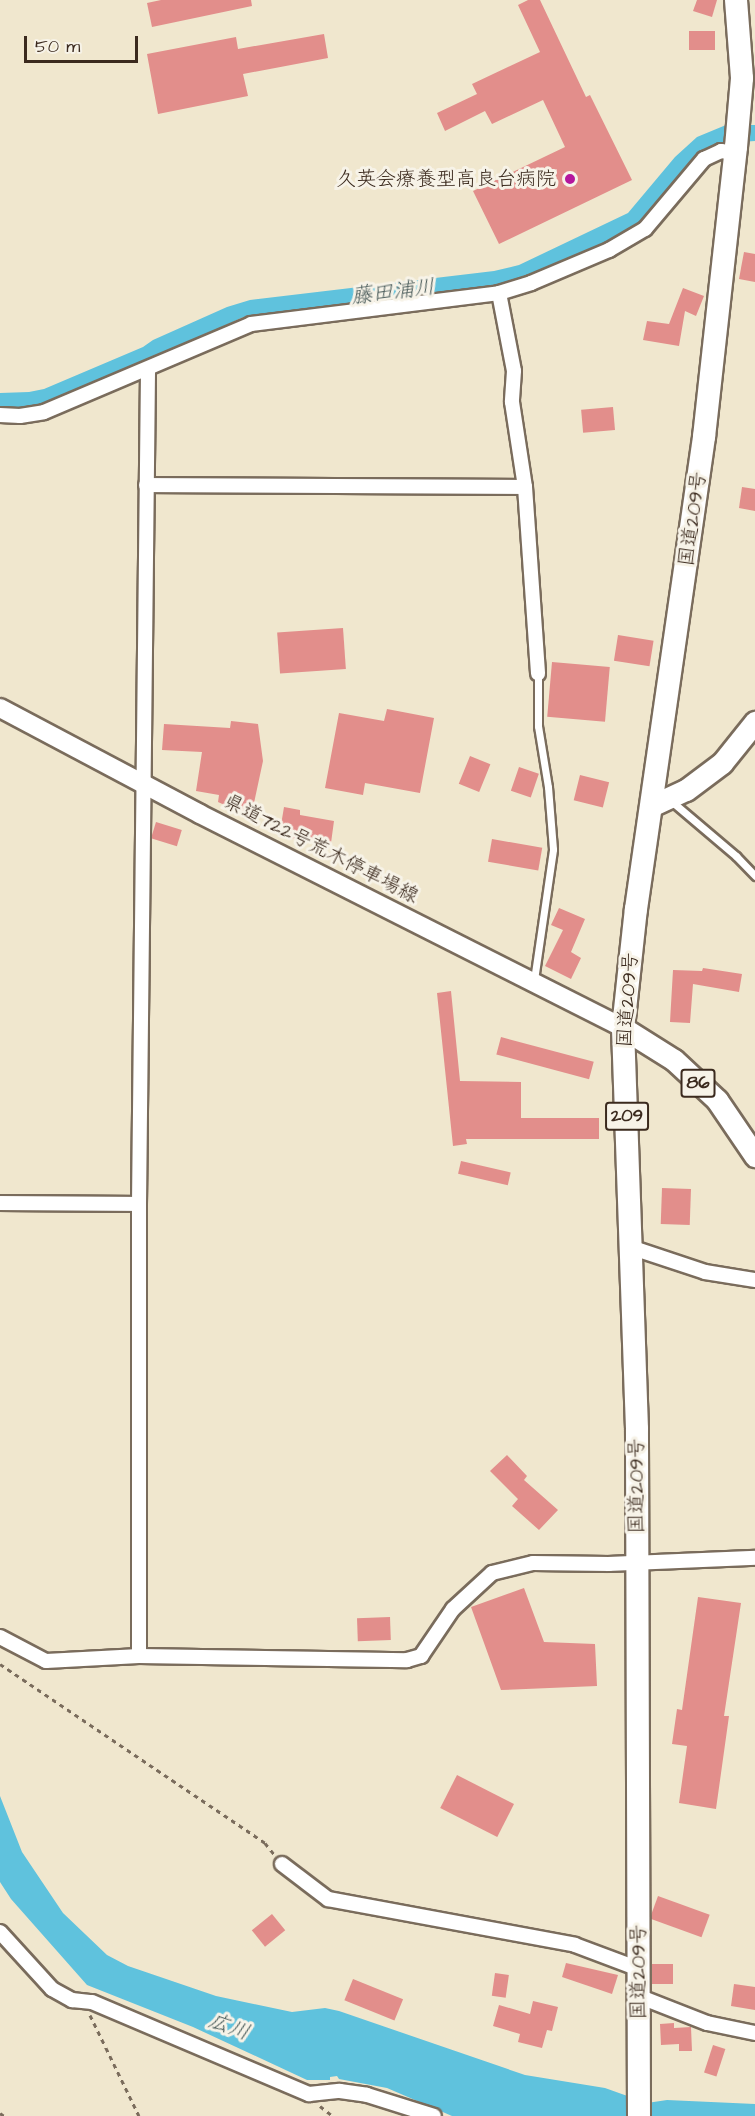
<!DOCTYPE html>
<meta charset="utf-8">
<style>
body{margin:0}
#map{position:relative;width:755px;height:2116px;overflow:hidden;background:#f0e7ce;font-family:"Architects Daughter","Klee One",sans-serif}
div>[style]{position:absolute}
[style*='--x']{left:calc(var(--x)*1px);top:calc(var(--y)*1px);width:calc(var(--w)*1px);rotate:calc(var(--a)*1deg)}
.water>*{inset:0;background:#5fc2dd}
.building>*{inset:0;background:#e28e8b;transform-origin:0 0}
.path>*{height:3px;margin-top:-1.5px;transform-origin:0;background:repeating-linear-gradient(90deg,#7a6c5c 0 4.5px,transparent 0 9px)}
.roads{filter:drop-shadow(2px 0 #7a6c5c) drop-shadow(-2px 0 #7a6c5c) drop-shadow(0 2px #7a6c5c) drop-shadow(0 -2px #7a6c5c)}
.service>*{height:7px;margin:-3.5px;padding:0 3.5px;transform-origin:3.5px;border-radius:3.5px;background:#fff}
.minor>*{height:14px;margin:-7px;padding:0 7px;transform-origin:7px;border-radius:7px;background:#fff}
.secondary>*{height:18px;margin:-9px;padding:0 9px;transform-origin:9px;border-radius:9px;background:#fff}
.primary>*{height:21px;margin:-10.5px;padding:0 10.5px;transform-origin:10.5px;border-radius:10.5px;background:#fff}
.trunk>*{height:22px;margin:-11px;padding:0 11px;transform-origin:11px;border-radius:11px;background:#fff}
.dots>*{width:16px;height:16px;translate:-50% -50%;box-sizing:border-box;border:3px solid #f7f3e8;border-radius:50%}
span{translate:-50% -50%;white-space:nowrap;text-align:center;line-height:1.15;-webkit-text-stroke:6px #f7f3e8;paint-order:stroke}
.shield-label span{padding:2px 4px;background:#f7f3e8;border:2px solid;border-radius:4px;-webkit-text-stroke-width:0}
.shield-label{font-size:18px;color:#3b2a1e;font-weight:700}
.poi-label{font-size:20px;color:#3b2a1e}
.right{translate:-100% -50%;text-align:right}
.street-label{font-size:20px;color:#3b2a1e}
.water-label{font-size:21px;color:#465857;font-style:italic}
.scale{position:absolute;left:24px;top:36px;width:114px;height:27px;box-sizing:border-box;border:3px solid #3b2a1e;border-top:0;padding-left:8px;font-size:18px;line-height:21px;white-space:nowrap;color:#3b2a1e;-webkit-text-stroke:4px #f7f3e8;paint-order:stroke}
</style>
<div id="map">
<div class="water">
<i style="clip-path:polygon(726px 125px,755px 125px,755px 141px,726px 143px,702px 152px,653px 213px,606px 244px,553px 268px,497px 288px,260px 314px,241px 318px,151px 361px,43px 406px,24px 409px,0 409px,0 393px,29px 392px,44px 389px,143px 347px,153px 340px,227px 307px,250px 300px,494px 271px,519px 265px,628px 213px,675px 157px,697px 137px)"></i>
<i style="clip-path:polygon(0 1796px,22px 1852px,63px 1913px,107px 1955px,128px 1966px,216px 1996px,292px 2012px,325px 2008px,339px 2011px,525px 2075px,605px 2088px,647px 2103px,667px 2100px,755px 2104px,755px 2116px,452px 2116px,387px 2088px,339px 2079px,337px 2076px,330px 2077px,330px 2080px,307px 2080px,193px 2027px,87px 1985px,11px 1899px,0 1882px)"></i>
</div>
<div class="building">
<i style="clip-path:polygon(161px 0,251px 0,252px 6px,152px 27px,147px 3px)"></i>
<i style="clip-path:polygon(528px 0,540px 0,586px 97px,590px 95px,632px 180px,499px 244px,473px 191px,565px 147px,543px 100px,492px 124px,485px 111px,445px 131px,437px 113px,477px 94px,472px 84px,540px 52px,518px 5px)"></i>
<i style="clip-path:polygon(697px 0,717px 0,712px 17px,693px 11px)"></i>
<i style="left:689px;top:31px;width:26px;height:19px"></i>
<i style="clip-path:polygon(324px 34px,328px 58px,243px 74px,248px 96px,158px 114px,147px 54px,236px 37px,238px 49px)"></i>
<i style="clip-path:polygon(744px 252px,755px 254px,755px 282px,739px 279px)"></i>
<i style="clip-path:polygon(683px 288px,704px 296px,696px 316px,685px 311px,679px 346px,643px 340px,647px 321px,669px 324px)"></i>
<i style="left:613px;top:407px;width:23px;height:32px;rotate:85deg"></i>
<i style="clip-path:polygon(742px 487px,755px 489px,755px 511px,739px 508px)"></i>
<i style="left:343px;top:628px;width:41px;height:66px;rotate:86deg"></i>
<i style="left:618px;top:635px;width:36px;height:26px;rotate:9deg"></i>
<i style="left:552px;top:662px;width:58px;height:55px;rotate:5deg"></i>
<i style="clip-path:polygon(387px 709px,434px 718px,420px 793px,365px 783px,363px 795px,325px 788px,339px 713px,384px 721px)"></i>
<i style="clip-path:polygon(231px 721px,258px 724px,263px 761px,251px 817px,218px 802px,219px 795px,196px 791px,202px 752px,162px 750px,164px 724px,230px 728px)"></i>
<i style="left:470px;top:756px;width:22px;height:30px;rotate:22deg"></i>
<i style="left:519px;top:767px;width:21px;height:25px;rotate:19deg"></i>
<i style="left:580px;top:775px;width:30px;height:26px;rotate:14deg"></i>
<i style="clip-path:polygon(284px 807px,300px 810px,300px 815px,334px 821px,331px 843px,279px 837px)"></i>
<i style="left:156px;top:822px;width:27px;height:17px;rotate:17deg"></i>
<i style="left:492px;top:839px;width:51px;height:23px;rotate:10deg"></i>
<i style="clip-path:polygon(559px 908px,585px 919px,571px 952px,581px 958px,571px 979px,545px 966px,563px 930px,551px 925px)"></i>
<i style="clip-path:polygon(703px 968px,742px 974px,739px 992px,693px 984px,690px 1023px,670px 1022px,673px 970px,702px 971px)"></i>
<i style="clip-path:polygon(451px 991px,460px 1081px,521px 1082px,521px 1118px,599px 1118px,599px 1139px,466px 1139px,467px 1144px,453px 1146px,437px 993px)"></i>
<i style="left:501px;top:1037px;width:96px;height:18px;rotate:15deg"></i>
<i style="left:461px;top:1161px;width:51px;height:13px;rotate:13deg"></i>
<i style="left:662px;top:1188px;width:29px;height:36px;rotate:2deg"></i>
<i style="clip-path:polygon(507px 1455px,527px 1476px,524px 1480px,558px 1510px,539px 1530px,512px 1506px,518px 1499px,490px 1471px)"></i>
<i style="clip-path:polygon(524px 1588px,544px 1642px,595px 1644px,597px 1686px,501px 1690px,471px 1607px)"></i>
<i style="clip-path:polygon(698px 1597px,741px 1603px,724px 1716px,729px 1716px,716px 1809px,679px 1803px,687px 1746px,672px 1744px,677px 1709px,682px 1710px)"></i>
<i style="left:390px;top:1617px;width:23px;height:33px;rotate:88deg"></i>
<i style="left:457px;top:1775px;width:64px;height:37px;rotate:27deg"></i>
<i style="left:658px;top:1896px;width:55px;height:24px;rotate:20deg"></i>
<i style="left:272px;top:1914px;width:21px;height:26px;rotate:51deg"></i>
<i style="clip-path:polygon(566px 1963px,618px 1975px,612px 1994px,562px 1977px)"></i>
<i style="left:652px;top:1964px;width:21px;height:20px"></i>
<i style="left:495px;top:1973px;width:14px;height:23px;rotate:8deg"></i>
<i style="left:353px;top:1979px;width:54px;height:23px;rotate:22deg"></i>
<i style="clip-path:polygon(734px 1984px,755px 1987px,755px 2010px,731px 2006px)"></i>
<i style="clip-path:polygon(533px 2001px,558px 2007px,552px 2031px,547px 2030px,542px 2048px,518px 2042px,520px 2034px,493px 2026px,499px 2005px,530px 2014px)"></i>
<i style="clip-path:polygon(674px 2023px,674px 2028px,691px 2027px,692px 2051px,679px 2051px,679px 2044px,661px 2045px,660px 2024px)"></i>
<i style="left:713px;top:2045px;width:13px;height:29px;rotate:18deg"></i>
</div>
<div class="path">
<i style="--x:0;--y:1664;--w:320;--a:34"></i>
<i style="--x:265;--y:1843;--w:14;--a:51"></i>
<i style="--x:90;--y:2015;--w:112;--a:64.1"></i>
<i style="--x:320;--y:2106;--w:16;--a:38"></i>
<i style="--x:0;--y:2113;--w:5;--a:37"></i>
</div>
<div class="roads">
<div class="service">
<i style="--x:670;--y:800;--w:87;--a:40.3"></i>
<i style="--x:736;--y:856;--w:28;--a:46"></i>
<i style="--x:534;--y:980;--w:132;--a:-81.7"></i>
<i style="--x:553;--y:849;--w:62;--a:-94.6"></i>
<i style="--x:548;--y:787;--w:62;--a:-99.3"></i>
<i style="--x:538;--y:726;--w:52;--a:-90"></i>
</div>
<div class="minor">
<i style="--x:499;--y:293;--w:79;--a:79.1"></i>
<i style="--x:514;--y:371;--w:31;--a:94"></i>
<i style="--x:512;--y:402;--w:86;--a:81.3"></i>
<i style="--x:525;--y:487;--w:187;--a:86"></i>
<i style="--x:0;--y:415;--w:20;--a:3"></i>
<i style="--x:20;--y:416;--w:24;--a:-9"></i>
<i style="--x:44;--y:412;--w:225;--a:-23"></i>
<i style="--x:251;--y:324;--w:250;--a:-7.1"></i>
<i style="--x:499;--y:293;--w:34;--a:-17"></i>
<i style="--x:531;--y:283;--w:85;--a:-22.9"></i>
<i style="--x:609;--y:250;--w:42;--a:-30.3"></i>
<i style="--x:645;--y:229;--w:92;--a:-49.9"></i>
<i style="--x:704;--y:159;--w:19;--a:-25"></i>
<i style="--x:721;--y:151;--w:15;--a:8"></i>
<i style="--x:146;--y:485;--w:379;--a:0.3"></i>
<i style="--x:0;--y:1203;--w:139;--a:0.4"></i>
<i style="--x:630;--y:1247;--w:79;--a:18.4"></i>
<i style="--x:705;--y:1272;--w:51;--a:9.1"></i>
<i style="--x:0;--y:1637;--w:52;--a:27.6"></i>
<i style="--x:46;--y:1661;--w:93;--a:-3.1"></i>
<i style="--x:139;--y:1656;--w:268;--a:0.9"></i>
<i style="--x:407;--y:1660;--w:15;--a:-16"></i>
<i style="--x:421;--y:1656;--w:57;--a:-55.8"></i>
<i style="--x:453;--y:1609;--w:53;--a:-42.7"></i>
<i style="--x:492;--y:1573;--w:42;--a:-13.7"></i>
<i style="--x:533;--y:1563;--w:76;--a:0.8"></i>
<i style="--x:609;--y:1564;--w:146;--a:-2.4"></i>
<i style="--x:139;--y:1656;--w:452;--a:-90"></i>
<i style="--x:139;--y:1204;--w:835;--a:-89.38"></i>
<i style="--x:282;--y:1864;--w:58;--a:37.3"></i>
<i style="--x:328;--y:1899;--w:251;--a:10.5"></i>
<i style="--x:575;--y:1945;--w:68;--a:20.6"></i>
<i style="--x:0;--y:1932;--w:77;--a:47.6"></i>
<i style="--x:52;--y:1989;--w:23;--a:29"></i>
<i style="--x:72;--y:2000;--w:20;--a:6"></i>
<i style="--x:92;--y:2002;--w:236;--a:23"></i>
<i style="--x:309;--y:2094;--w:31;--a:-6"></i>
<i style="--x:340;--y:2091;--w:27;--a:8"></i>
<i style="--x:367;--y:2095;--w:70;--a:17.4"></i>
<i style="--x:638;--y:1996;--w:74;--a:21.4"></i>
<i style="--x:707;--y:2023;--w:49;--a:11.8"></i>
</div>
<div class="secondary">
<i style="--x:0;--y:708;--w:226;--a:27.9"></i>
<i style="--x:200;--y:814;--w:474;--a:26.8"></i>
</div>
<div class="primary">
<i style="--x:651;--y:806;--w:38;--a:-25"></i>
<i style="--x:686;--y:790;--w:45;--a:-36.9"></i>
<i style="--x:722;--y:763;--w:53;--a:-51.2"></i>
<i style="--x:623;--y:1028;--w:60;--a:32.1"></i>
<i style="--x:674;--y:1060;--w:59;--a:42.9"></i>
<i style="--x:717;--y:1100;--w:68;--a:55.8"></i>
</div>
<div class="trunk">
<i style="--x:639;--y:2116;--w:687;--a:-90.17"></i>
<i style="--x:637;--y:1429;--w:401;--a:-92"></i>
<i style="--x:623;--y:1028;--w:120;--a:-83.8"></i>
<i style="--x:636;--y:909;--w:477;--a:-81.8"></i>
<i style="--x:704;--y:437;--w:292;--a:-83.7"></i>
<i style="--x:736;--y:147;--w:69;--a:-85"></i>
<i style="--x:742;--y:78;--w:78;--a:-94.4"></i>
</div>
</div>
<div class="dots">
<i style="left:570px;top:179px;background:#b5179e"></i>
</div>
<div class="shield-label">
<span style="left:698px;top:1083px">86</span>
<span style="left:627px;top:1116px">209</span>
</div>
<div class="poi-label">
<span class="right" style="left:556px;top:179px">久英会療養型高良台病院</span>
</div>
<div class="street-label">
<span style="left:693px;top:519px;rotate:-82deg">国道209号</span>
<span style="left:321px;top:849px;rotate:27deg">県道722号荒木停車場線</span>
<span style="left:628px;top:1000px;rotate:-86deg">国道209号</span>
<span style="left:637px;top:1486px;rotate:-90deg">国道209号</span>
<span style="left:639px;top:1972px;rotate:-90deg">国道209号</span>
</div>
<div class="water-label">
<span style="left:393px;top:292px;rotate:-7deg">藤田浦川</span>
<span style="left:229px;top:2027px;rotate:20deg">広川</span>
</div>
<div class="scale">50 m</div>
</div>
